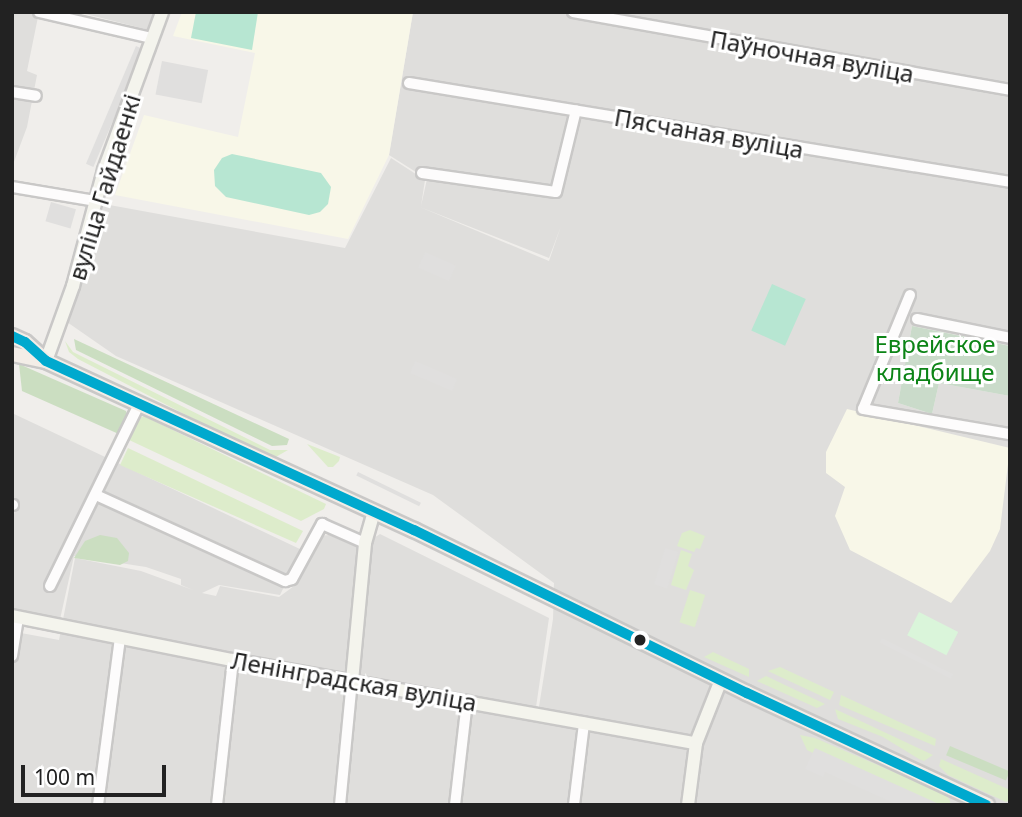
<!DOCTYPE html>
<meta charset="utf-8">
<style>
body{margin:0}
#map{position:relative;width:1022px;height:817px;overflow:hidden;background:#f0eeeb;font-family:"Noto Sans",sans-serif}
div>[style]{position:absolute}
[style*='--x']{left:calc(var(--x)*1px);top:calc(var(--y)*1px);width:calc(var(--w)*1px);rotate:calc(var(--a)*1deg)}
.residential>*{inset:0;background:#dfdedc}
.education>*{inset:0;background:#f8f7e8}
.grass>*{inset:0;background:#ddeccb;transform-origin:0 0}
.forest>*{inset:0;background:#cbdec1;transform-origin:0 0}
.cemetery>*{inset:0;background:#cadbca}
.park>*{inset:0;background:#daf5da;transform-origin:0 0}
.pitch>*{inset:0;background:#b7e6d2;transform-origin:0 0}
.parking>*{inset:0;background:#e0dfde;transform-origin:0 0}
.roads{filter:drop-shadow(2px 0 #c9c8c7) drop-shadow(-2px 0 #c9c8c7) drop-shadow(0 2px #c9c8c7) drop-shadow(0 -2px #c9c8c7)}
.street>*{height:10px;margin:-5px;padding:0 5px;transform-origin:5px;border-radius:5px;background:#fdfcfc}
.secondary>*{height:12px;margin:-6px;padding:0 6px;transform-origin:6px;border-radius:6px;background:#f4f4ed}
.primary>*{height:14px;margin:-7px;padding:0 7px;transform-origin:7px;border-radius:7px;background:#f3ede7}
.bus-1>*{height:10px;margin:-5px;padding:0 5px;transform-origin:5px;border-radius:5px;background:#00a9ce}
.dots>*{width:19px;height:19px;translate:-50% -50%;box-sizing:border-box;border:4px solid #fff;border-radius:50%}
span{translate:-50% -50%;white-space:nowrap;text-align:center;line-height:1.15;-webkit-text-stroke:6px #fff;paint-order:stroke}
.street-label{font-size:24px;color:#222}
.park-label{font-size:24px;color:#0c8416}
.frame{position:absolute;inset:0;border:14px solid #222;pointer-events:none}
.scale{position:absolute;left:21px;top:765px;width:145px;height:32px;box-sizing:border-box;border:4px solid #222;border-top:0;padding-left:9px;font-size:21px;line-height:24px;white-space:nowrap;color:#222;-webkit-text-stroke:5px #fff;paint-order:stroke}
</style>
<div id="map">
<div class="residential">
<i style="clip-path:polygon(12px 12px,39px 12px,27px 71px,37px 75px,27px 127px,12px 167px)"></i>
<i style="clip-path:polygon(78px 12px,155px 12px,149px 30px)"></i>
<i style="clip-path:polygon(evenodd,413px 12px,1010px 12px,1010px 346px,912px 326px,898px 403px,932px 414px,939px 383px,1010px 396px,1010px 805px,12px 805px,12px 624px,21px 633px,59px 640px,75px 558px,141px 571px,193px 590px,181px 585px,181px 579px,146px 567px,74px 556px,59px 624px,12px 608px,12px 525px,16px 504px,12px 503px,12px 413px,302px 550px,280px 595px,219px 585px,202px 593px,216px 596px,220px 586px,279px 597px,294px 586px,320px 536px,329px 535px,359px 548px,380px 534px,549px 618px,534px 721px,620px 737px,537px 719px,553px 619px,554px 583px,433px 495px,116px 356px,67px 322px,104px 204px,345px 248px,391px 158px,425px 180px,421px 206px,427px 179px,389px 155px,413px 12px,420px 207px,549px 258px,561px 226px,549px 261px,420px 207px)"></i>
</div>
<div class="education">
<i style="clip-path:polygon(182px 12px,413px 12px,389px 155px,348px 239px,115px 195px,144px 115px,238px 137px,255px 53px,173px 36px)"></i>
<i style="clip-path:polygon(847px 409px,1010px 448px,1000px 529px,990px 551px,951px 603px,850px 550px,835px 516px,845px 487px,826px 473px,826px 452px)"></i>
</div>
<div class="grass">
<i style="clip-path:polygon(65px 341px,73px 352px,270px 450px,288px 450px,274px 458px,215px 430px,78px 359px,69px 352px)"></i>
<i style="clip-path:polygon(144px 416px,326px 504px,324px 509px,301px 521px,127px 439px,137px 419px)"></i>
<i style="clip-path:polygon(307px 444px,340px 457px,339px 461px,333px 467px,328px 467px)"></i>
<i style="clip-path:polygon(128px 448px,303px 531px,296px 543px,120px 465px)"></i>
<i style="clip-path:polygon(690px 530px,705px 536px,700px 549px,696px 548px,694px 552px,677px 546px,682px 533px)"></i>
<i style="clip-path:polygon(681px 550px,692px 554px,688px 566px,694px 570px,686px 590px,671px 585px)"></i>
<i style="left:690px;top:590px;width:16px;height:34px;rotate:18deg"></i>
<i style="clip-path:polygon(713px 652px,749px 669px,749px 677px,704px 657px)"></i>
<i style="clip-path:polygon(780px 667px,834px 692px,830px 700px,768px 671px)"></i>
<i style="clip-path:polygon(766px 676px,825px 704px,817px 708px,757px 681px)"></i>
<i style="clip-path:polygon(841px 695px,936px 739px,935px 746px,839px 705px)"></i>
<i style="clip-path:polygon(835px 709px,933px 755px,924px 761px,919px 759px,883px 737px,838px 719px)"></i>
<i style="clip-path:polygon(800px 735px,815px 738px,947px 795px,951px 804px,939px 805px,815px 749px,813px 753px,807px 750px)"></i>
<i style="clip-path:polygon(941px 759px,1010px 790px,1010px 800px,1006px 802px,948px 775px,939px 766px)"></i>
</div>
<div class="forest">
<i style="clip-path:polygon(74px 339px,289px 439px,287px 445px,272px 446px,76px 350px)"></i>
<i style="clip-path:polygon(19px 364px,126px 411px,128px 417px,121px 435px,22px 391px)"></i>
<i style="clip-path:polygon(100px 535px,117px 538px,129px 553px,128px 561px,120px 565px,74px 558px,85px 541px)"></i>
<i style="left:950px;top:746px;width:65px;height:10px;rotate:23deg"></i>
</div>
<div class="cemetery">
<i style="clip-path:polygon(912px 326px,1010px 346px,1010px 396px,939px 383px,932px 414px,898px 403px)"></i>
</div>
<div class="park">
<i style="left:919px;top:612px;width:44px;height:26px;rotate:27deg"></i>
</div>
<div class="pitch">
<i style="clip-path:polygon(196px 12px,258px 12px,252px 50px,191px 38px)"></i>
<i style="clip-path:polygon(232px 154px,321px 173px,331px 187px,328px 204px,320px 212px,309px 215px,226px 197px,215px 186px,214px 170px,222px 158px)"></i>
<i style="left:772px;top:284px;width:37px;height:51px;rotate:24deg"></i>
</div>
<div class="parking">
<i style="left:136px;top:46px;width:8px;height:128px;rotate:23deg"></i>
<i style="left:162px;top:61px;width:47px;height:34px;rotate:11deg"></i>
<i style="left:51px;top:202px;width:26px;height:20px;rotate:16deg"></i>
<i style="left:425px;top:252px;width:34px;height:17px;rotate:24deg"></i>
<i style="left:415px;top:361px;width:46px;height:13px;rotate:23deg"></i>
<i style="left:358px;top:472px;width:70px;height:4px;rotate:26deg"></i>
<i style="left:665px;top:548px;width:14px;height:38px;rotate:17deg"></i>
<i style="left:882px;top:638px;width:80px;height:5px;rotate:27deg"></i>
<i style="clip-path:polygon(815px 748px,939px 804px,898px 805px,825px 772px,823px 777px,805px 769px)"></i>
</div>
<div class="roads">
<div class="street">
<i style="--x:39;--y:12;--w:116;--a:13"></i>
<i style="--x:573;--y:12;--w:444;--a:10.1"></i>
<i style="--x:409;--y:83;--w:609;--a:9.35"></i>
<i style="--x:12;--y:92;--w:24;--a:9"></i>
<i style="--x:422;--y:173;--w:135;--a:8.1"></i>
<i style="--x:556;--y:192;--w:84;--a:-76.3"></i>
<i style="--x:12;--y:187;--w:85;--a:9.5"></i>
<i style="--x:910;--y:295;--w:123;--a:112.4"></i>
<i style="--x:863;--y:409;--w:149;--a:9.7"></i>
<i style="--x:917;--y:319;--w:95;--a:11.5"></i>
<i style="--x:96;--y:495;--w:208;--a:24.5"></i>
<i style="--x:285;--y:581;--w:7;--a:-16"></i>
<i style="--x:292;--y:579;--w:63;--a:-61.4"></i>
<i style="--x:322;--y:524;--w:47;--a:23.8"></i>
<i style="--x:12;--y:505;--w:1;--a:0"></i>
<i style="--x:50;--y:586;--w:203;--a:-63.9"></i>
<i style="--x:12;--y:656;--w:39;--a:-81"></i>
<i style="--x:98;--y:805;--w:168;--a:-82.5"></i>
<i style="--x:217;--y:805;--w:146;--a:-83.7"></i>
<i style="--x:340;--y:805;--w:125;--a:-84.5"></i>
<i style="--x:455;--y:805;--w:105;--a:-83.4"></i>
<i style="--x:574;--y:805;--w:83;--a:-83"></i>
</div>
<div class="secondary">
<i style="--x:46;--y:361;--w:80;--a:-70.2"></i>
<i style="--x:73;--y:286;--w:120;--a:-75"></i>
<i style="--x:104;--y:170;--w:168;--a:-69.8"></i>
<i style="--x:12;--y:616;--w:225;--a:11.3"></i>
<i style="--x:233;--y:660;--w:470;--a:10.2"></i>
<i style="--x:352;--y:681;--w:139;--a:-84.6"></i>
<i style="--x:365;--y:543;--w:32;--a:-74"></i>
<i style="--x:688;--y:805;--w:63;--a:-82.6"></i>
<i style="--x:696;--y:743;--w:68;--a:-68.4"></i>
</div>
<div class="primary">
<i style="--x:12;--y:336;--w:14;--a:25"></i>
<i style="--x:25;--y:342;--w:27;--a:42"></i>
<i style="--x:12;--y:354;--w:35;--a:12"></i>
<i style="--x:46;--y:361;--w:405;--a:24.7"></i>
<i style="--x:414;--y:530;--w:371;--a:26.1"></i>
<i style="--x:747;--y:693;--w:265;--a:25"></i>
</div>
</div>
<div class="bus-1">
<i style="--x:12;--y:336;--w:14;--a:25"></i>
<i style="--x:25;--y:342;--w:28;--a:42"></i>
<i style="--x:46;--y:361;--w:405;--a:24.7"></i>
<i style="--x:414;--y:530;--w:371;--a:26.1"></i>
<i style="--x:747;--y:693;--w:264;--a:25.1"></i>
</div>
<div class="dots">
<i style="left:640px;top:640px;background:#222"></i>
</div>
<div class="street-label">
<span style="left:812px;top:56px;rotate:10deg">Паўночная вуліца</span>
<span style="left:709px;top:133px;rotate:10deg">Пясчаная вуліца</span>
<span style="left:104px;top:187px;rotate:-73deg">вуліца Гайдаенкі</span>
<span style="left:354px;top:681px;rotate:10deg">Ленінградская вуліца</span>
</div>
<div class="park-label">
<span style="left:935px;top:358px">Еврейское<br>кладбище</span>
</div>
<div class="frame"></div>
<div class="scale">100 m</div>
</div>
